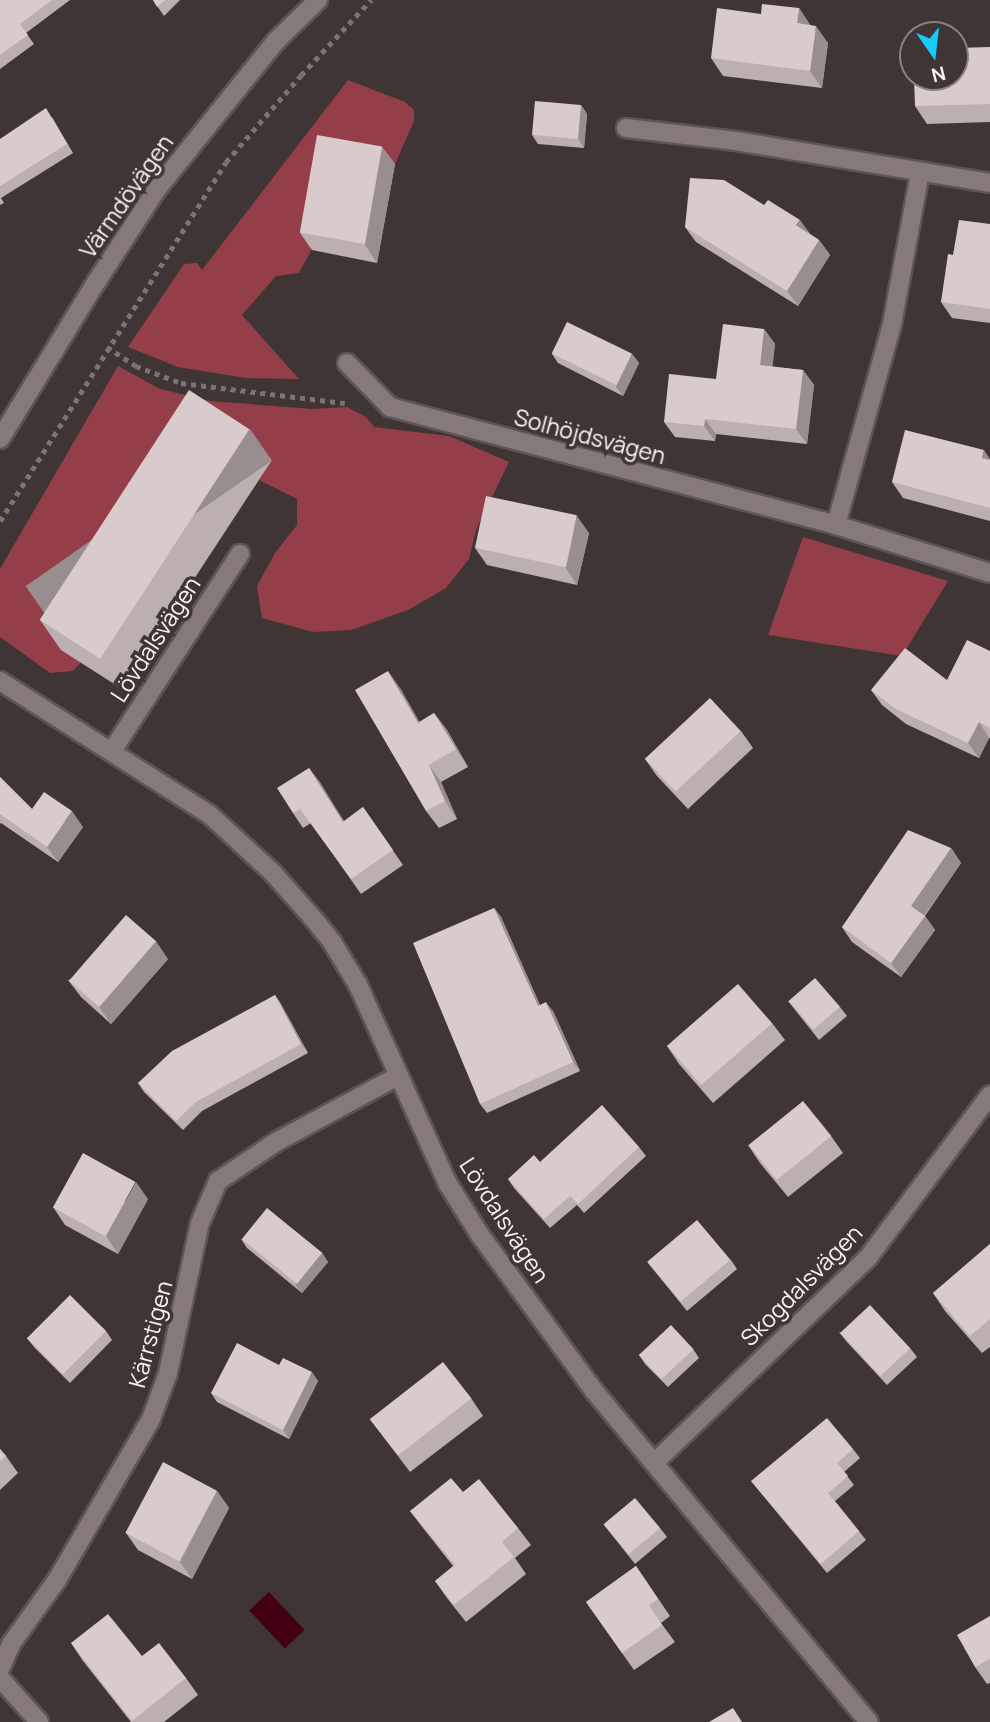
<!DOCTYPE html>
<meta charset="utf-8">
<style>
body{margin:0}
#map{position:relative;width:990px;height:1722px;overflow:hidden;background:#403535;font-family:Manrope,sans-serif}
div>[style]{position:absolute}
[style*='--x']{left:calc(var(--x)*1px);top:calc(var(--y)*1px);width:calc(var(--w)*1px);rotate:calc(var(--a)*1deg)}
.green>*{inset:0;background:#933e49}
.water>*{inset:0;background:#420010;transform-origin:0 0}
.path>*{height:4.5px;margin-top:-2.25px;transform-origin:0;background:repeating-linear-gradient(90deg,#7d7373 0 5px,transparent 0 10px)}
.roads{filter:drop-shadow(2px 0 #5d5454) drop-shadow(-2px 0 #5d5454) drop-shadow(0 2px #5d5454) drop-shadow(0 -2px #5d5454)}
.lane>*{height:18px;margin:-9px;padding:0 9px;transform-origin:9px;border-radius:9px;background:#867979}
.street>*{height:18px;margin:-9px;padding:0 9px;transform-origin:9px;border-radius:9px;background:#867979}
.secondary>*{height:18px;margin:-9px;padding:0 9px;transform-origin:9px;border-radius:9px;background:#867979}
.wall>*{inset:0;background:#bbafaf}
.shaded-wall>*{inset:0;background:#988e8e;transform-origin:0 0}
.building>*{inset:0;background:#d9cbcb;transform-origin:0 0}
span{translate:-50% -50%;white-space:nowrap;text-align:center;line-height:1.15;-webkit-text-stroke:7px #403535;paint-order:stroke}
.street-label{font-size:23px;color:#f9f2f2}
.north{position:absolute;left:899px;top:21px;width:70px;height:70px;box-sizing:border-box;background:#403535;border:2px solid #8a8181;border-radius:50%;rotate:166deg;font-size:19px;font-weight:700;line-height:28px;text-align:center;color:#f9f2f2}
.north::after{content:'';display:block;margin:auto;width:24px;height:32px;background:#16cafb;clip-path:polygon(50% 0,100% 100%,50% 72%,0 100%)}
</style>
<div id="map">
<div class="green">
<i style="clip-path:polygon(348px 80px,405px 102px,414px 110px,414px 121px,395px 164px,330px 153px,312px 249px,299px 273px,276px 276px,242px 315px,299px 379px,246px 378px,178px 367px,128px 347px,184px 264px,197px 263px,202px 270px)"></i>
<i style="clip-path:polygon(118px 366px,160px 389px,210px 401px,312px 409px,347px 407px,366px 417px,374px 427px,449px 436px,509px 462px,476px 530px,469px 559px,446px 588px,408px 610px,351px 630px,313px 632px,262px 618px,257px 586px,275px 553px,297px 525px,297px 499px,259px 480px,271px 460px,73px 671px,50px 673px,0 637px,0 569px)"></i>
<i style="clip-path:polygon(803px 537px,948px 581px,902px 656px,768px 635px)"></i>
</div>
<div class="water">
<i style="left:269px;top:1592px;width:52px;height:27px;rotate:47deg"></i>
</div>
<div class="path">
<i style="--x:107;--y:347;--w:35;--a:33"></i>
<i style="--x:136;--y:366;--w:48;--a:20.7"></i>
<i style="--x:181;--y:383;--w:165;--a:7"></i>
<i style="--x:0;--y:521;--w:424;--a:-57.8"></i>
<i style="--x:226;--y:162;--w:115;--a:-49.2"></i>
<i style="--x:301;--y:75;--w:103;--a:-47"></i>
</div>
<div class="roads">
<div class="lane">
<i style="--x:112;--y:751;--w:235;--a:-57"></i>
</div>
<div class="street">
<i style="--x:626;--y:128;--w:111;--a:6.7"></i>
<i style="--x:736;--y:141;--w:257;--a:9.4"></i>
<i style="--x:347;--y:363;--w:62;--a:45.7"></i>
<i style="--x:390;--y:407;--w:461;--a:14.8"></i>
<i style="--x:836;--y:525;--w:161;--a:17.3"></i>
<i style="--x:836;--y:525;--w:209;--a:-74.4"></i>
<i style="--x:892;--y:324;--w:154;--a:-79.5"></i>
<i style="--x:655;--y:1462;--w:294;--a:-43.8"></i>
<i style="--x:867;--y:1259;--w:205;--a:-53.1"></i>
<i style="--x:0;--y:1669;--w:27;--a:-66"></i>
<i style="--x:11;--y:1644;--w:79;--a:-54.3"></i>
<i style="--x:57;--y:1580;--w:186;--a:-59.7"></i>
<i style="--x:151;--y:1419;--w:49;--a:-69.7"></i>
<i style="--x:168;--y:1373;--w:153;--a:-78"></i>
<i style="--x:200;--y:1223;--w:46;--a:-66.8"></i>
<i style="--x:218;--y:1181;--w:70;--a:-33.9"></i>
<i style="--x:276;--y:1142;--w:139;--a:-28.4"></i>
<i style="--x:0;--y:1678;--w:59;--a:48.4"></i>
</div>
<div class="secondary">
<i style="--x:0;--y:439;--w:185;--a:-58.5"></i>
<i style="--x:97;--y:281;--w:110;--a:-56.9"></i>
<i style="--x:157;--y:189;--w:190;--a:-51.2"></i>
<i style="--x:276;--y:41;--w:59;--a:-44.3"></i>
<i style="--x:0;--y:681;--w:249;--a:32.5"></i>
<i style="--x:210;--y:815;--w:84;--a:42.6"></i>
<i style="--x:272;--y:872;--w:60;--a:48.4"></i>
<i style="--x:312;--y:917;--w:32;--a:51"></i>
<i style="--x:332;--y:942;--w:50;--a:58.8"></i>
<i style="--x:358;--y:985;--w:218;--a:65.7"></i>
<i style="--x:448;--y:1184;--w:60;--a:57.9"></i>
<i style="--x:480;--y:1235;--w:193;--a:53.8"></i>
<i style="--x:594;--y:1391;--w:430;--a:50.3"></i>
</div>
</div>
<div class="wall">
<i style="clip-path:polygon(0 0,70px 0,26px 33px,34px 44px,0 69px)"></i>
<i style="clip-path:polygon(153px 0,180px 0,164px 16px)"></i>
<i style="clip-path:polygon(799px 8px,810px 25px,828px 43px,822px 88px,723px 76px,711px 58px,761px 14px)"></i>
<i style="clip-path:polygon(990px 47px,990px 122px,927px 124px,915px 106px)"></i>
<i style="clip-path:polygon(581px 105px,587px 114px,584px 148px,538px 144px,532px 135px)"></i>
<i style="clip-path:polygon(52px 117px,73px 153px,1px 198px,4px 203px,0 205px,0 139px)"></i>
<i style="clip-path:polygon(382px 147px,395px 164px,377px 263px,312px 250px,300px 233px)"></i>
<i style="clip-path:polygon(990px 224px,990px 323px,952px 318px,941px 302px,953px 255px)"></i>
<i style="clip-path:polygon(685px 227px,810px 234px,819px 240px,830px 255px,798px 306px,696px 242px)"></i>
<i style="clip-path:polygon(764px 329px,775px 344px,772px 367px,803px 370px,814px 385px,807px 444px,716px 434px,715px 441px,675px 437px,664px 422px,716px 379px)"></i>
<i style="clip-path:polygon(552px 354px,632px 354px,639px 363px,623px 396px,558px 363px)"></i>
<i style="clip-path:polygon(990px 459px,990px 521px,903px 498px,892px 482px)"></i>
<i style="clip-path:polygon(272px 460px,122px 689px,61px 650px,40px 620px)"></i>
<i style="clip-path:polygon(589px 533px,577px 585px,487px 565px,475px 548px)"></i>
<i style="clip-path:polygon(990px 651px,990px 738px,989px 738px,979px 758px,906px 724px,882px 705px,871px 690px,947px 680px)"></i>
<i style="clip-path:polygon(400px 688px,419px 722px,434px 713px,447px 730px,468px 767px,441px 782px,457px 819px,439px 828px,426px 811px)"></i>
<i style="clip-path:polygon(741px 731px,753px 748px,688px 809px,657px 776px,645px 759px)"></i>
<i style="clip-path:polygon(309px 768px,344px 821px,363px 807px,403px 865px,361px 894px,311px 823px,303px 828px,293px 813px)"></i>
<i style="clip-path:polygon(0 777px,32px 809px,83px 827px,58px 862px,1px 823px,0 824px)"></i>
<i style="clip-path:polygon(951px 848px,961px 863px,925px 916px,935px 930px,901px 977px,852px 942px,842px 927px)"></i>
<i style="clip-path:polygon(494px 908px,501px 917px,540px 1005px,553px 1011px,580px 1071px,487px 1113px,480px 1104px)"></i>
<i style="clip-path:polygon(168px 959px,111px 1024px,81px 997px,68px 980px)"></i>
<i style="clip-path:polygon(275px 995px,281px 1004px,308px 1053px,202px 1111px,183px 1130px,144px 1092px,138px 1083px)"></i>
<i style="clip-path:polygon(788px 1001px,840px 1007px,847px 1016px,819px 1040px)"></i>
<i style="clip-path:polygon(772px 1023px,785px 1040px,713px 1103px,679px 1064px,667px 1046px)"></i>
<i style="clip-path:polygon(831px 1136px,843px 1153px,788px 1197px,760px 1163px,748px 1145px)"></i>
<i style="clip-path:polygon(639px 1147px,646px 1156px,584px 1213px,577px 1205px,550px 1228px,514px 1188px,508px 1179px,540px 1162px)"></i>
<i style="clip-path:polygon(148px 1199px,118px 1254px,65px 1225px,53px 1207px)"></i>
<i style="clip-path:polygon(241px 1239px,322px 1253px,328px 1262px,302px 1293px,247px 1248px)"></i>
<i style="clip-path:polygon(990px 1244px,990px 1347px,982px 1353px,945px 1311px,933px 1293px)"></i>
<i style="clip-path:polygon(731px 1260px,737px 1269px,687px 1311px,648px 1263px)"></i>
<i style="clip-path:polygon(106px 1331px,112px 1340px,70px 1383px,34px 1347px,27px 1338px)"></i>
<i style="clip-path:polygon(839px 1332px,910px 1348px,917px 1357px,887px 1385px,846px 1341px)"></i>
<i style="clip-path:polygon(693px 1349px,699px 1358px,668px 1387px,645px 1364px,639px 1355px)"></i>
<i style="clip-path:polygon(279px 1365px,318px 1381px,289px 1439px,217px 1402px,211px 1393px)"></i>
<i style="clip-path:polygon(471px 1398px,483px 1416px,410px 1472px,370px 1419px)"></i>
<i style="clip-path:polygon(0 1449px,6px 1456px,18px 1473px,0 1490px)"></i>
<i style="clip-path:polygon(853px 1449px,860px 1458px,844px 1472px,854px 1485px,835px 1501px,866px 1540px,827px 1573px,751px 1481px)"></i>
<i style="clip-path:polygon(217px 1491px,229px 1508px,192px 1579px,138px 1550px,126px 1533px)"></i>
<i style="clip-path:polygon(463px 1492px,518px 1528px,531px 1545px,515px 1558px,526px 1574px,466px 1622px,447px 1598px,435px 1581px,453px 1566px,423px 1528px,410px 1511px)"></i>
<i style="clip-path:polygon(604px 1525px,660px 1528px,667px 1537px,635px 1564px)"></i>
<i style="clip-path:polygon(636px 1566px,670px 1616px,661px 1623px,675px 1642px,634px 1670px,586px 1602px)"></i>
<i style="clip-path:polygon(990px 1616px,990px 1683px,987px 1684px,975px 1667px)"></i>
<i style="clip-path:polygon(71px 1643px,142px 1656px,186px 1678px,198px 1695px,164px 1722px,131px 1722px,83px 1661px)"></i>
</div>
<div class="shaded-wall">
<i style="clip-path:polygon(799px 8px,811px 26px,797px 23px)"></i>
<i style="clip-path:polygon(816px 26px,828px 43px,822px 88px,810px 71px)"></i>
<i style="clip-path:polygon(581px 105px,587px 114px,584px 148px,578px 139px)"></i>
<i style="clip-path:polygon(382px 147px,395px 164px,377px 263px,365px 245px)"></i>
<i style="clip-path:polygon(800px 220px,811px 235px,796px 225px)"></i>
<i style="clip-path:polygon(819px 240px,830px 255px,798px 306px,787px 291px)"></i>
<i style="clip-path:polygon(764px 329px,775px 344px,771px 381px,760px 365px)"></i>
<i style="clip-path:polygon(632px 354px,639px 363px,623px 396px,616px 387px)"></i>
<i style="clip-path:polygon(803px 370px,814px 385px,807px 444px,796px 429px)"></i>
<i style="clip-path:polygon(705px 419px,716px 434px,715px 441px,704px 426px)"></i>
<i style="left:250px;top:429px;width:38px;height:274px;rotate:55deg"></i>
<i style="clip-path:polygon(984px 450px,990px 459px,990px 470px,982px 458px)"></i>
<i style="clip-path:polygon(577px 516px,589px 533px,577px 585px,565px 567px)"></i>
<i style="clip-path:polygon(388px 671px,400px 688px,430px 740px,418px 723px)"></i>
<i style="clip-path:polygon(434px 713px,447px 730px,468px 767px,456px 749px)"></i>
<i style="clip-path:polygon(979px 722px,989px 738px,979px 758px,968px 743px)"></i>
<i style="clip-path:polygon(429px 765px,441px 782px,457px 819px,445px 801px)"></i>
<i style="clip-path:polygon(309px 768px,320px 782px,353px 836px,343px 822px)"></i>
<i style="clip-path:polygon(72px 811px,83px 827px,58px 862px,47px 847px)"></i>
<i style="clip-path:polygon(951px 848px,961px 863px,921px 920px,911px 906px)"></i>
<i style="clip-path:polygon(494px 908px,501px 917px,544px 1015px,538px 1006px)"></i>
<i style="clip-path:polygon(925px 916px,935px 930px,901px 977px,891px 963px)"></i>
<i style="clip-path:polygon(156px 941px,168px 959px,111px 1024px,99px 1007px)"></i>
<i style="clip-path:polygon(275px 995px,281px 1004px,308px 1053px,301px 1044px)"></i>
<i style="clip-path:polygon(546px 1002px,553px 1011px,580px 1071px,573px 1062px)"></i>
<i style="clip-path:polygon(136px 1182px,148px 1199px,118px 1254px,106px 1236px)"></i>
<i style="clip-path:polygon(322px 1253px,328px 1262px,302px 1293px,295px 1284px)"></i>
<i style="clip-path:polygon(312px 1372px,318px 1381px,289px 1439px,283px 1430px)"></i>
<i style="clip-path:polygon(217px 1491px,229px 1508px,192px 1579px,180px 1562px)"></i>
</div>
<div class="building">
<i style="clip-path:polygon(0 0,52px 0,20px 24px,28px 35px,0 55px)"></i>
<i style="clip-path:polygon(153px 0,165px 0,157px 7px)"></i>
<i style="clip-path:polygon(762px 4px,799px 8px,797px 23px,816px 26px,810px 71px,711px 58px,717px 8px,761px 14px)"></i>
<i style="clip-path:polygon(990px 47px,990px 104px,915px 106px,914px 77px,955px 77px,955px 48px)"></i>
<i style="left:535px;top:101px;width:46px;height:34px;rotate:5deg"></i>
<i style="clip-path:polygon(46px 108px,67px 144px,0 186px,0 139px)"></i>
<i style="left:317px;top:135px;width:66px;height:99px;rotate:10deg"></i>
<i style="clip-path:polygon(690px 178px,724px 180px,764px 205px,768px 200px,800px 220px,796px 225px,819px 240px,787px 291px,685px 227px)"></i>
<i style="clip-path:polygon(959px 220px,990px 224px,990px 309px,941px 302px,948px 254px,953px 255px)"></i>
<i style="left:567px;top:322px;width:72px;height:35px;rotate:26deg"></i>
<i style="clip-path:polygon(723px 324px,764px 329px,760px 365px,803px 370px,796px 429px,705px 419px,704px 426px,664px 422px,669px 374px,716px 379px)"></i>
<i style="left:189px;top:390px;width:72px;height:274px;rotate:33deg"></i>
<i style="clip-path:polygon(905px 430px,984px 450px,982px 458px,990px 460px,990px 508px,892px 482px)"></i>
<i style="left:486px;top:496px;width:93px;height:53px;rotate:12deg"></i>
<i style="clip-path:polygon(967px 640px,990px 651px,990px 728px,979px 722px,968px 743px,896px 709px,871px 690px,905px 648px,947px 680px)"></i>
<i style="clip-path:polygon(388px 671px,418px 723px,434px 713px,456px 749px,429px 765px,445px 801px,426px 811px,355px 690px)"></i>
<i style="left:710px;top:698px;width:45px;height:89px;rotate:47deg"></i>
<i style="clip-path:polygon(309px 768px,343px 822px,363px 807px,393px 850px,351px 879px,300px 809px,293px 813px,277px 788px)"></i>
<i style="clip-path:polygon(0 777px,32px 809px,44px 792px,72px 811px,47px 847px,0 814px)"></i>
<i style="clip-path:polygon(908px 830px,951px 848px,911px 906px,925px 916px,891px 963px,842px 927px)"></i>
<i style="clip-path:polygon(494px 908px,538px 1006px,546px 1002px,573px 1062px,480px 1104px,413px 943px)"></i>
<i style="left:126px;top:915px;width:40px;height:87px;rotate:41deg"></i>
<i style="left:815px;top:978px;width:38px;height:35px;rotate:49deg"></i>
<i style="left:738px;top:984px;width:52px;height:94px;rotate:49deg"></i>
<i style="clip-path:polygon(275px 995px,301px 1044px,196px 1102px,176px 1121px,138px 1083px,172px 1051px)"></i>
<i style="left:803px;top:1101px;width:45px;height:70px;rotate:51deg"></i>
<i style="clip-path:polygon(602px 1105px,639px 1147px,578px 1204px,570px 1196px,544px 1219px,508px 1179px,534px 1155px,540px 1162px)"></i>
<i style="left:83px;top:1153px;width:60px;height:62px;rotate:29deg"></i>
<i style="left:267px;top:1208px;width:71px;height:40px;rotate:39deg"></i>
<i style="left:697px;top:1220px;width:52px;height:65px;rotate:50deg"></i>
<i style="clip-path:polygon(990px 1244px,990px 1319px,970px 1336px,933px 1293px)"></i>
<i style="left:70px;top:1295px;width:51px;height:61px;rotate:45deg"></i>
<i style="left:870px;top:1305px;width:59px;height:41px;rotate:47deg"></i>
<i style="left:671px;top:1325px;width:33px;height:44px;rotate:47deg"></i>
<i style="clip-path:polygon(237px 1343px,279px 1365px,283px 1358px,312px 1372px,283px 1430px,211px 1393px)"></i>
<i style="left:443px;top:1362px;width:46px;height:93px;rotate:52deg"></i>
<i style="clip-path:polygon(827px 1418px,853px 1449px,837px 1463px,848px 1476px,828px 1493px,859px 1531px,821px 1564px,751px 1481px)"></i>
<i style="clip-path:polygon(0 1449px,6px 1456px,0 1461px)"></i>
<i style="left:163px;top:1462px;width:61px;height:80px;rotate:28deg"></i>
<i style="clip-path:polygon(451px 1478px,463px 1492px,479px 1479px,518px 1528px,502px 1542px,514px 1557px,454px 1605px,435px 1581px,455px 1565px,410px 1511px)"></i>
<i style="left:635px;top:1498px;width:39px;height:41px;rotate:50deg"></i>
<i style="clip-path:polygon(636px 1566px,658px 1599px,649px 1605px,662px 1625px,622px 1653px,586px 1602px)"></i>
<i style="clip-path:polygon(108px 1614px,142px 1656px,159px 1643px,186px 1678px,132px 1721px,71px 1643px)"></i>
<i style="clip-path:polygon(990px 1616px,990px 1659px,975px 1667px,957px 1635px)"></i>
<i style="clip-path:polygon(733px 1708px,742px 1722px,709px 1722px)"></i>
</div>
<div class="street-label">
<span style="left:126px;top:196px;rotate:-55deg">Värmdövägen</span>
<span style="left:590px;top:436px;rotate:15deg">Solhöjdsvägen</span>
<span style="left:155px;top:639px;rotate:-57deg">Lövdalsvägen</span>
<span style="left:505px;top:1220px;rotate:57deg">Lövdalsvägen</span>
<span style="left:801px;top:1285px;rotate:-45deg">Skogdalsvägen</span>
<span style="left:150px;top:1334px;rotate:-75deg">Kärrstigen</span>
</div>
<div class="north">N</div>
</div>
